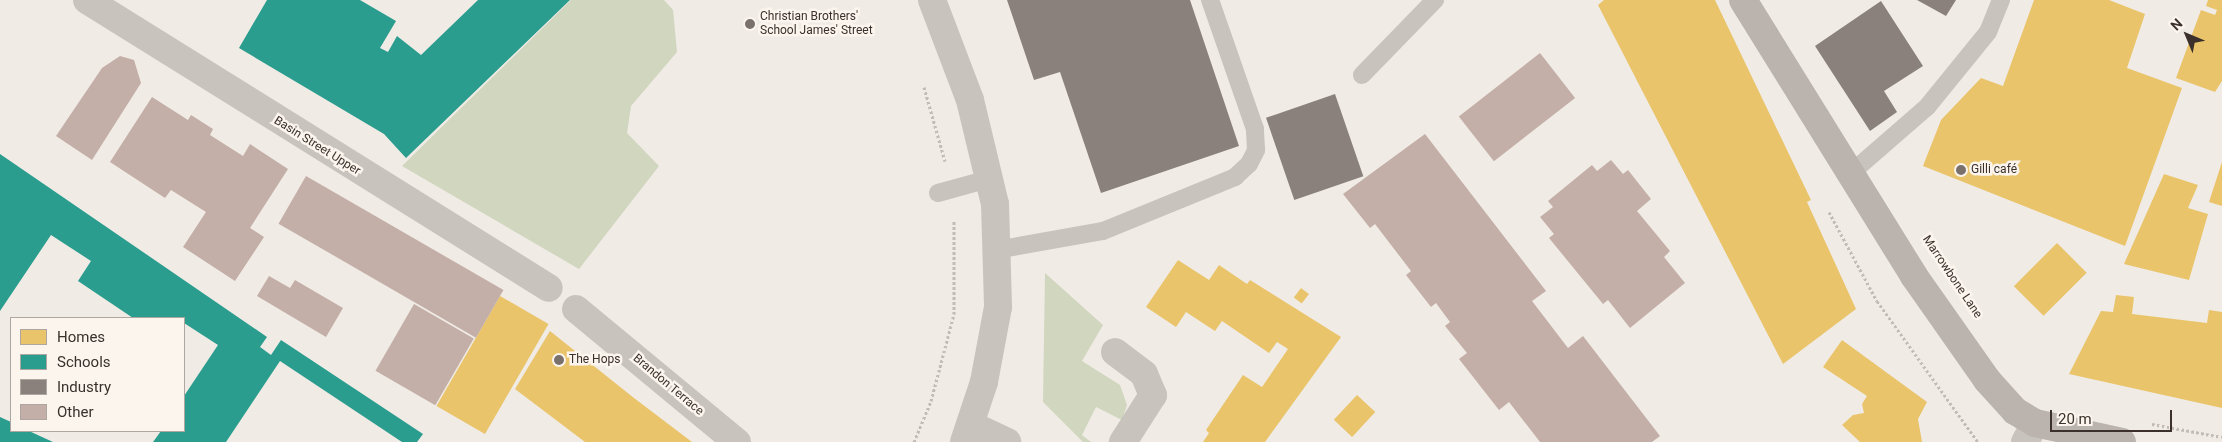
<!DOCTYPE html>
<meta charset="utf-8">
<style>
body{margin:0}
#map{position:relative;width:2222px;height:442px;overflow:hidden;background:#f0ebe5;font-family:Roboto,sans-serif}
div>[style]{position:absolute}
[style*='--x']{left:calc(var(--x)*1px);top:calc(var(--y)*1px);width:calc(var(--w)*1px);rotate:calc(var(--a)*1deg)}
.green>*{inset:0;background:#d1d6bf}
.homes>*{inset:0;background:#e9c46a;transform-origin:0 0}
.schools>*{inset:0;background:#2a9d8f}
.industry>*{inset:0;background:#8a817c;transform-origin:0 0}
.building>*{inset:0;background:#c3afa7;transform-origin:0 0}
.path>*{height:3px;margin-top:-1.5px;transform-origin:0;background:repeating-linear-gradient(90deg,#c2bbb6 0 2.5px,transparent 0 5px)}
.lane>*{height:18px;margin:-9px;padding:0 9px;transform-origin:9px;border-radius:9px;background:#c9c3be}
.street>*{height:28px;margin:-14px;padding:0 14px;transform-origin:14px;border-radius:14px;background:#c9c3be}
.secondary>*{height:28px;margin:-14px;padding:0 14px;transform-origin:14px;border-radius:14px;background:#bab3ae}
.dots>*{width:14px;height:14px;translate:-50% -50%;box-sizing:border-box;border:2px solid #fbf5ee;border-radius:50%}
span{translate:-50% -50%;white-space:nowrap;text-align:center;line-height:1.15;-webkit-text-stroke:5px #fbf5ee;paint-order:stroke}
.poi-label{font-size:12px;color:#3b302b}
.left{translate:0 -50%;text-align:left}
.street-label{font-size:12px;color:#3b302b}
.legend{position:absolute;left:10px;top:317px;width:175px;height:115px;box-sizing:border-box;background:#fbf5ee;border:1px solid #aea6a0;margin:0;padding:6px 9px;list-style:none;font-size:15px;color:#3b302b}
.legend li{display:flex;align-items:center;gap:10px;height:25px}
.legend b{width:25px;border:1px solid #aea6a0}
.north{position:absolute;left:2162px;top:10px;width:50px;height:50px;-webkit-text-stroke:4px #fbf5ee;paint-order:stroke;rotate:315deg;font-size:14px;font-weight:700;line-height:20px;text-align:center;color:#3b302b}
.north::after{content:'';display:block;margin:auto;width:18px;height:22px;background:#3b302b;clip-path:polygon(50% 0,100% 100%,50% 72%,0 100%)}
.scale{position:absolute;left:2050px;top:410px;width:122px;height:22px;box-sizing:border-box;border:2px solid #3b302b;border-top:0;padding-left:6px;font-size:15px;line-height:18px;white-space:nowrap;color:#3b302b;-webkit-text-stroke:4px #fbf5ee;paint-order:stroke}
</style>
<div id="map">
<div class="green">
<i style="clip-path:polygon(571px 0,664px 0,673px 10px,677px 52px,631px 106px,627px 133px,659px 166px,579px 269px,402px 166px)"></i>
<i style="clip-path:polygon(1045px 273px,1103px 325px,1082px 361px,1120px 385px,1127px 405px,1122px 420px,1096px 407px,1082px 435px,1091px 442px,1083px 442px,1043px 402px)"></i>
</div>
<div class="homes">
<i style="clip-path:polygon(1604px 0,1715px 0,1811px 200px,1807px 202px,1856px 309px,1783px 364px,1598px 5px)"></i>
<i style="clip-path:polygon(2034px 0,2109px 0,2145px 14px,2127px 68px,2182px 88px,2125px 246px,1923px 166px,1941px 120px,1981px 78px,2003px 86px)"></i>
<i style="clip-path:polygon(2208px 0,2222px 0,2222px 81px,2215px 92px,2176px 78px,2201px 10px,2215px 15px,2217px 10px,2206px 6px)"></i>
<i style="clip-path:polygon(2222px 162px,2222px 206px,2209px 202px)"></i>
<i style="clip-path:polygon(2164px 174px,2198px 185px,2188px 208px,2208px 214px,2189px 280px,2124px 264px)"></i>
<i style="left:2057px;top:243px;width:42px;height:61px;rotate:45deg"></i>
<i style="clip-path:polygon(1178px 260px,1209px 280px,1219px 265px,1247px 284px,1250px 280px,1341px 337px,1265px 442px,1203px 442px,1209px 433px,1206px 430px,1243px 375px,1262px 387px,1288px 349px,1277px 342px,1269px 353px,1222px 321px,1215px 331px,1186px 312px,1176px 327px,1146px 307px)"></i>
<i style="left:1301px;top:288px;width:10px;height:12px;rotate:37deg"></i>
<i style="clip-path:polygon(2116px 295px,2134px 297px,2132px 314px,2207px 323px,2209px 310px,2222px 312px,2222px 408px,2069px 374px,2101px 311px,2113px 312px)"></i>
<i style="left:500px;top:296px;width:56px;height:127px;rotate:30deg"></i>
<i style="clip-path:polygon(550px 331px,634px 398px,692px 442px,585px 442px,515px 389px)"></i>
<i style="clip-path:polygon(1842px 340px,1927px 402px,1918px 419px,1922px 442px,1860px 442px,1842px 425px,1853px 415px,1864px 413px,1862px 404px,1867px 396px,1823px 367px)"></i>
<i style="left:1357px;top:395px;width:25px;height:34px;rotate:43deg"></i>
</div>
<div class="schools">
<i style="clip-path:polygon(267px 0,360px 0,396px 21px,380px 48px,388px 52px,397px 36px,421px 55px,478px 0,570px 0,406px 158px,384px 134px,239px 48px)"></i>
<i style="clip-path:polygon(0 154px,267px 337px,260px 347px,271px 355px,281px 340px,423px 434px,417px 442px,402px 442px,280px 361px,226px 442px,153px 442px,161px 431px,184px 431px,184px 396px,218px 345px,184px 323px,184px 318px,133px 318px,78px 281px,91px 261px,51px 235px,0 311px)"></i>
<i style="clip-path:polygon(0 417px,11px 422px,11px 431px,29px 431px,53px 442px,0 442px)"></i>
</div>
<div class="industry">
<i style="clip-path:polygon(1007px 0,1190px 0,1239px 146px,1101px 193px,1060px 72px,1034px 80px)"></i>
<i style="clip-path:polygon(1917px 0,1956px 0,1946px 16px)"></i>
<i style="clip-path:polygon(1881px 1px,1923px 66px,1884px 91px,1897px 112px,1870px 131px,1815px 46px)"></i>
<i style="left:1335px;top:94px;width:87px;height:73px;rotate:71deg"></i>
</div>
<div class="building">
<i style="left:1540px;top:53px;width:57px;height:103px;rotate:52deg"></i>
<i style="clip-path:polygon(120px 56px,134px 60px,141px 83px,92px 160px,56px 136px,102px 68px)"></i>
<i style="clip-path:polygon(152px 97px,188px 120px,191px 115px,213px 129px,210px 135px,243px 156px,250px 144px,288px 169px,250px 228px,264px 237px,235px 281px,183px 247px,206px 212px,171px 190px,165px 198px,110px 162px)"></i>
<i style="clip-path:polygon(1425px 134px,1546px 291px,1532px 301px,1568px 348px,1583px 336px,1660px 436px,1652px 442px,1540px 442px,1509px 402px,1499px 410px,1459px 359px,1467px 353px,1445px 326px,1450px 322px,1436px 303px,1431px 307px,1406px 275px,1411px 271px,1375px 224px,1370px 228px,1343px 194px)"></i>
<i style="clip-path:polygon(1611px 160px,1623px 174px,1628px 170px,1651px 199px,1637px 211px,1670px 251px,1664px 257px,1685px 283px,1630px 328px,1608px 300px,1603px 304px,1549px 238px,1554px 234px,1540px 217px,1553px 207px,1548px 201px,1592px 165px,1597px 171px)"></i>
<i style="left:306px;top:176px;width:228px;height:55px;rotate:30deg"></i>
<i style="clip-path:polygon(269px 276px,290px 288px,295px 280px,343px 308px,326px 337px,257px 296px)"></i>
<i style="left:414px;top:304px;width:69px;height:77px;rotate:30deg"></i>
</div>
<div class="path">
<i style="--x:924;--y:87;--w:77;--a:74.2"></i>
<i style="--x:1829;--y:212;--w:101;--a:61.7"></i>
<i style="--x:1877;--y:301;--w:173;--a:54.4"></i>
<i style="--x:2152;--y:424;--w:71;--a:10.5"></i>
<i style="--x:914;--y:442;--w:44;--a:-67.5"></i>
<i style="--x:931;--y:401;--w:90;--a:-75.2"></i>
<i style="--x:954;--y:314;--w:93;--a:-90"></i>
</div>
<div class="lane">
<i style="--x:1362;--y:75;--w:105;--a:-45.8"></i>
<i style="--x:1851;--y:173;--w:101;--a:-41"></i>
<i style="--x:1927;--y:107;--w:97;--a:-50.9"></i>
<i style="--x:1988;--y:32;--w:35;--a:-68"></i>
<i style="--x:938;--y:193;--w:53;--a:-15.4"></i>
<i style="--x:996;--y:250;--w:109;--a:-10.1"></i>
<i style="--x:1103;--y:231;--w:143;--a:-22.2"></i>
<i style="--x:1235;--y:177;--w:19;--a:-43"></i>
<i style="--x:1249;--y:164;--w:16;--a:-63"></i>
<i style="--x:1256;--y:150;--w:21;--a:-93"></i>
<i style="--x:1255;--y:129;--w:137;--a:-109.2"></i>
</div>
<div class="street">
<i style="--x:87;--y:0;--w:544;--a:31.94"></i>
<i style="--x:932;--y:0;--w:107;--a:69.2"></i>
<i style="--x:970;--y:100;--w:107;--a:76.5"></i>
<i style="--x:995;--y:204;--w:103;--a:88.3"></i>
<i style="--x:998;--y:307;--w:76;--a:100.6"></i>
<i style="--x:984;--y:382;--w:63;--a:108.4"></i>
<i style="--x:576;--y:309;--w:209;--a:39.6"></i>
<i style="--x:1115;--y:352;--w:36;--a:37"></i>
<i style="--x:1144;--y:374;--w:23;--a:67"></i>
<i style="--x:1153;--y:395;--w:56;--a:122.6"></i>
<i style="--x:971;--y:425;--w:40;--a:25"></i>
<i style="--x:2025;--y:442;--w:21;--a:-62"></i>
</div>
<div class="secondary">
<i style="--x:1743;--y:0;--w:325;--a:58.2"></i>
<i style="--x:1914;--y:276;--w:127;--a:54.9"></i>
<i style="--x:1987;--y:380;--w:42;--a:47.9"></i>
<i style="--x:2015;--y:411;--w:23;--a:31"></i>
<i style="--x:2035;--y:423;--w:89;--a:12.3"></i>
</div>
<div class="dots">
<i style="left:750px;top:24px;background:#7a716c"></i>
<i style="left:1961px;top:170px;background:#7a716c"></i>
<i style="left:559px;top:360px;background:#7a716c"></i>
</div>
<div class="poi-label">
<span class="left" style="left:760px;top:24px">Christian Brothers'<br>School James' Street</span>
<span class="left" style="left:1971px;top:170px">Gilli café</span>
<span class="left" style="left:569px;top:360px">The Hops</span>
</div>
<div class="street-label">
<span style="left:317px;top:146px;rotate:32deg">Basin Street Upper</span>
<span style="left:1952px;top:277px;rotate:56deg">Marrowbone Lane</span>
<span style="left:668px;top:385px;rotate:40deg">Brandon Terrace</span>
</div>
<ul class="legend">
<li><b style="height:14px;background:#e9c46a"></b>Homes</li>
<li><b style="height:14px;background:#2a9d8f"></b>Schools</li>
<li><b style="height:14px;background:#8a817c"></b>Industry</li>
<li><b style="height:14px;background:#c3afa7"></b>Other</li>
</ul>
<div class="north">N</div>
<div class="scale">20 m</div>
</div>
